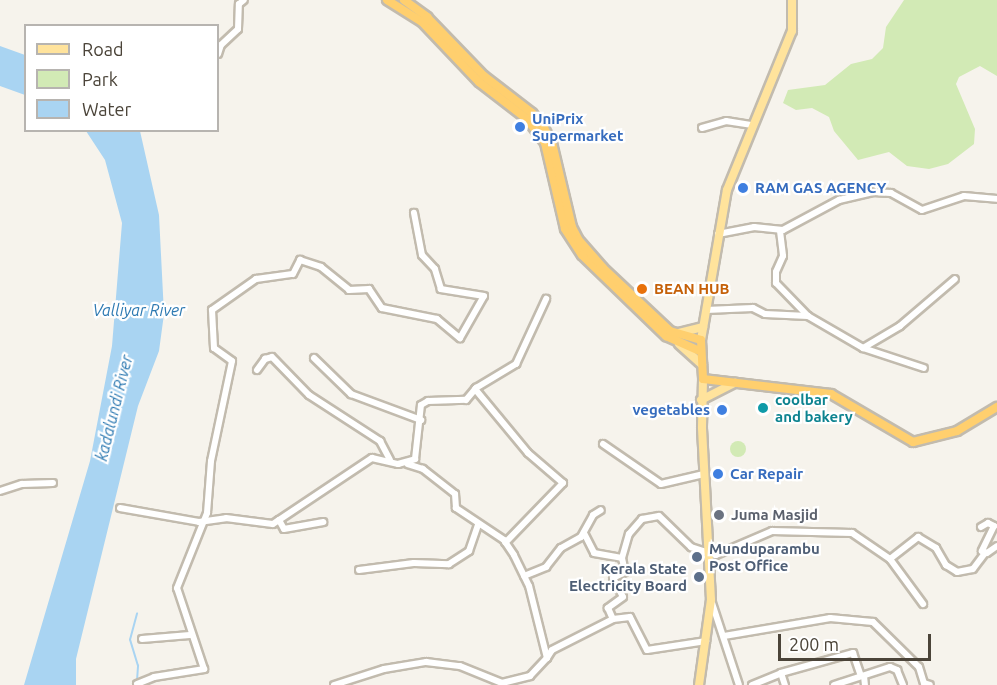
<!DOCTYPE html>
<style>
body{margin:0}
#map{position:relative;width:997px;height:685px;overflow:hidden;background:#f6f3ec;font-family:Ubuntu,sans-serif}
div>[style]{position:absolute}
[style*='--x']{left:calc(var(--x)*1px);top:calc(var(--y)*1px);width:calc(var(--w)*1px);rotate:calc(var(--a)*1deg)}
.green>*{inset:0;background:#d2eab5}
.round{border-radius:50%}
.water>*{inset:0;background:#a9d4f2}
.stream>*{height:1.5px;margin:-0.75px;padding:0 0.75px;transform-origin:0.75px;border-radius:0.75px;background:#a9d4f2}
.roads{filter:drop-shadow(2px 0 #c2bbae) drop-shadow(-2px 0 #c2bbae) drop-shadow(0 2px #c2bbae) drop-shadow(0 -2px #c2bbae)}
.minor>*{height:6px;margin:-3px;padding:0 3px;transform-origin:3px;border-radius:3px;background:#fff}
.major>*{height:8px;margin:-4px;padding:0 4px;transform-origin:4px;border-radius:4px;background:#ffe39c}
.highway>*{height:8px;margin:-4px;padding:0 4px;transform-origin:4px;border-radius:4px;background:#ffcf6e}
.dots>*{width:16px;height:16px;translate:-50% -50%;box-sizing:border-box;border:3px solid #fff;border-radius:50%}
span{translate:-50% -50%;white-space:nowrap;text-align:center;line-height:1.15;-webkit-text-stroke:4.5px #fff;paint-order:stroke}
.shop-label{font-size:15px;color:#366cbe;font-weight:700}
.left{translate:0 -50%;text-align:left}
.right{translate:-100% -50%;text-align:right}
.food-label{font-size:15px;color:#c56008;font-weight:700}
.culture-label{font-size:15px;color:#0d838f;font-weight:700}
.worship-label{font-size:15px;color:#5b616d;font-weight:700}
.service-label{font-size:15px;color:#4e5e75;font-weight:700}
.water-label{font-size:16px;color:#2e7ab2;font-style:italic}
.legend{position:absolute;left:24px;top:24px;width:195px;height:108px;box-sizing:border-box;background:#fff;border:2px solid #b7b4b0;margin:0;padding:8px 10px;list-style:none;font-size:18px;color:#4b4439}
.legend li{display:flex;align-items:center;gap:12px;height:30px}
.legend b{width:30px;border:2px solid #b7b4b0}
.scale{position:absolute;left:778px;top:634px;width:153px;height:27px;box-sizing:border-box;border:3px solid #4b4439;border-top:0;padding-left:8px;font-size:18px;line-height:21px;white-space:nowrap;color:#4b4439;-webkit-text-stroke:4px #fff;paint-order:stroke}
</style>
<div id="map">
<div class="green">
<i style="clip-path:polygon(904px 0,997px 0,997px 76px,980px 66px,959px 77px,956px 84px,975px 129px,974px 144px,948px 164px,929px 169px,907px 166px,889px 152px,858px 160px,834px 131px,829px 117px,812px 108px,796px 110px,783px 103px,788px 90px,825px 85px,851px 64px,872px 59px,883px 48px,886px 27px)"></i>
<i class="round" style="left:730px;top:441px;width:16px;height:16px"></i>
</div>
<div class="water">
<i style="clip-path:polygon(0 46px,25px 55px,25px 95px,0 86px)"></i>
<i style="clip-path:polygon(86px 131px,140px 131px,159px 215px,164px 314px,159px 351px,138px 406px,76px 659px,76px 685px,24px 685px,90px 461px,112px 346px,122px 223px,105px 160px)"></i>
</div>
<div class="stream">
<i style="--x:137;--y:681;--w:15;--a:-86"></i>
<i style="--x:138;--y:666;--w:27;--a:-107"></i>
<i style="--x:130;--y:640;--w:27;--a:-75"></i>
</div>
<div class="roads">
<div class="minor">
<i style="--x:218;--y:54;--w:9;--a:-72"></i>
<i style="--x:221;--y:45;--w:23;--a:-43"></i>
<i style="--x:238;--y:29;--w:25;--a:-88"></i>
<i style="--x:239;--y:4;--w:6;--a:-39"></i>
<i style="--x:702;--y:128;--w:25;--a:-16"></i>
<i style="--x:726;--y:121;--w:25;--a:9"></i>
<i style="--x:780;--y:231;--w:25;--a:83"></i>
<i style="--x:783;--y:256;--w:17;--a:114"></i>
<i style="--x:776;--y:272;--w:11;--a:90"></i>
<i style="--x:776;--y:283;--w:46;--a:45.9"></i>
<i style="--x:808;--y:316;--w:64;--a:30.2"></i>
<i style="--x:863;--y:348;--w:64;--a:18.2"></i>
<i style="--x:718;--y:234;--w:37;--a:-11"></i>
<i style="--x:754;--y:227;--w:29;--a:6"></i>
<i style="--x:783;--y:230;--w:64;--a:-28.2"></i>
<i style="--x:839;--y:200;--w:35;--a:-13"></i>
<i style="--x:873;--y:192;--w:18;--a:3"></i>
<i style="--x:891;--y:193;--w:35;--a:29"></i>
<i style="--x:922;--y:210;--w:44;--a:-18.4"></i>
<i style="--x:964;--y:196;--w:33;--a:5"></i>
<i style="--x:706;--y:310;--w:47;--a:-2.4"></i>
<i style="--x:753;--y:308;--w:13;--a:27"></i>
<i style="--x:765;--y:314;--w:43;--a:2.7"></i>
<i style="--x:863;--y:348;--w:43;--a:-30.7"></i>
<i style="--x:900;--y:326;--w:72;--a:-40.5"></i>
<i style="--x:314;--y:358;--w:52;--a:44.2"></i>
<i style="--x:351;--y:394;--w:75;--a:20.4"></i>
<i style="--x:257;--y:370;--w:14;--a:-54"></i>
<i style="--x:265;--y:359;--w:7;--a:-16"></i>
<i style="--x:272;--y:357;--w:53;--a:45.8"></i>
<i style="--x:309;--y:395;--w:85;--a:32.9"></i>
<i style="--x:380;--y:441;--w:21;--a:62"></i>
<i style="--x:475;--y:389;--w:83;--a:50.4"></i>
<i style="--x:528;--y:453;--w:46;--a:40.6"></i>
<i style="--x:563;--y:483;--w:83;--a:134"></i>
<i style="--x:603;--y:444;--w:70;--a:34.6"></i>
<i style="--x:661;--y:484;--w:44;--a:-13.1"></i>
<i style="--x:0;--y:491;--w:23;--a:-18"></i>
<i style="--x:22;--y:484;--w:31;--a:-2"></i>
<i style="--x:120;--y:508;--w:80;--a:10"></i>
<i style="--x:199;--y:522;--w:27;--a:-8"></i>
<i style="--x:226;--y:518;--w:47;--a:7.3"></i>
<i style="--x:273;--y:524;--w:7;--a:-34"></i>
<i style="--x:279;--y:520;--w:10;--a:61"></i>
<i style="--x:284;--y:529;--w:40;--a:-10"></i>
<i style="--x:279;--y:520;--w:112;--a:-33.7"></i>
<i style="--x:372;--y:458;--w:27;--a:13"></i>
<i style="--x:398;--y:464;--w:18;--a:-16"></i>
<i style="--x:415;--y:459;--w:54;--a:-83.7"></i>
<i style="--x:421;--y:405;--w:8;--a:-30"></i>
<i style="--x:428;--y:401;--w:38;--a:-2"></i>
<i style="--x:466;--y:400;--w:16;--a:-50"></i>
<i style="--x:476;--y:388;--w:47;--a:-31"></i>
<i style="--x:516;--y:364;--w:72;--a:-65.2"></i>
<i style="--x:981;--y:527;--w:8;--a:-30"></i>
<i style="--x:988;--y:523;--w:7;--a:27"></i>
<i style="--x:994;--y:526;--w:28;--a:116"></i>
<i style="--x:982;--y:551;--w:5;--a:22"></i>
<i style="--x:987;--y:553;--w:12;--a:-35"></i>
<i style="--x:584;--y:533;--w:22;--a:63"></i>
<i style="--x:594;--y:553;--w:28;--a:10"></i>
<i style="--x:622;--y:558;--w:25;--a:-74"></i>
<i style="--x:629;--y:534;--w:20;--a:-49"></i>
<i style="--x:642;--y:519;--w:17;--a:-10"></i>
<i style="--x:659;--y:516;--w:45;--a:44.1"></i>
<i style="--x:691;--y:547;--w:26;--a:18"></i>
<i style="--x:716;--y:555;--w:61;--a:-23.2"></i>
<i style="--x:772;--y:531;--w:80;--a:1.4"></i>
<i style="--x:852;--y:533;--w:46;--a:34.4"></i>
<i style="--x:890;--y:559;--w:56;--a:53.7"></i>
<i style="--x:622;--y:558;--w:14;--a:78"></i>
<i style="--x:625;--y:572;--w:13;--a:153"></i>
<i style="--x:613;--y:578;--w:21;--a:62"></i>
<i style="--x:623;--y:597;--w:19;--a:144"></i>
<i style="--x:608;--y:608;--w:12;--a:66"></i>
<i style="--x:613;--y:619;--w:17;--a:-7"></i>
<i style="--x:630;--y:617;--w:37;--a:63"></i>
<i style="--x:647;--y:650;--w:60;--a:-8.7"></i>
<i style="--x:890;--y:559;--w:36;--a:-38"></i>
<i style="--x:918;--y:537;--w:21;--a:31"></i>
<i style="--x:936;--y:548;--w:20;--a:60"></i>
<i style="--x:946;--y:565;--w:13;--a:32"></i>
<i style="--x:957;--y:572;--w:16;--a:-11"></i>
<i style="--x:973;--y:569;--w:20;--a:-53"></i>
<i style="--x:359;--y:570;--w:55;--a:-7.3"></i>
<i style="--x:414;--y:563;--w:35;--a:2"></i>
<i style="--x:449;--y:564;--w:24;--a:-33"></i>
<i style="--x:469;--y:551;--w:28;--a:-71"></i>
<i style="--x:524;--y:576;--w:24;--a:-22"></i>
<i style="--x:546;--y:567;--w:24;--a:-52"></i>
<i style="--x:561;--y:548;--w:23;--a:-29"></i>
<i style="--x:581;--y:537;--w:25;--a:-61"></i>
<i style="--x:593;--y:515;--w:9;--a:-32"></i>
<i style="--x:711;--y:600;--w:89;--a:71.8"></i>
<i style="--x:724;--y:636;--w:108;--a:-9.6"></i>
<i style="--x:830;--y:618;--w:43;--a:5.3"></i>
<i style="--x:873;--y:622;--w:64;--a:44.4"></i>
<i style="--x:919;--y:667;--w:17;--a:73"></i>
<i style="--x:924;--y:683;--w:6;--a:18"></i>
<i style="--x:142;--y:639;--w:48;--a:-4.8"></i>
<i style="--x:547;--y:658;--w:9;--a:-58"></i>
<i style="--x:552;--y:650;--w:68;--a:-26.9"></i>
<i style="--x:781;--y:673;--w:75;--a:-15.5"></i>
<i style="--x:853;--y:653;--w:24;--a:71"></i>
<i style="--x:864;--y:676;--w:9;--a:84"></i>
<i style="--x:137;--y:684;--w:18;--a:-22"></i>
<i style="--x:154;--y:677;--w:51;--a:-9.1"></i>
<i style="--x:204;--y:669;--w:85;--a:-108.4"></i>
<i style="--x:177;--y:588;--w:81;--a:-68.2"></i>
<i style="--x:207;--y:513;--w:52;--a:-85.6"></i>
<i style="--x:211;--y:461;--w:102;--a:-78.1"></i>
<i style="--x:232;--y:361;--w:22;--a:-144"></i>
<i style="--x:214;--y:348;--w:38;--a:-93"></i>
<i style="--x:212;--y:310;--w:54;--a:-35.2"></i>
<i style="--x:256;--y:279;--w:37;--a:-8"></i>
<i style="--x:293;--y:274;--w:16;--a:-63"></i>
<i style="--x:300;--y:260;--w:22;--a:18"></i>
<i style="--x:321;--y:267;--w:36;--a:39"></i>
<i style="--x:349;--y:290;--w:20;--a:-3"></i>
<i style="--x:369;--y:289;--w:23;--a:56"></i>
<i style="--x:382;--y:308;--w:56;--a:11.3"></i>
<i style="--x:437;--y:319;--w:30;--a:40"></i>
<i style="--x:460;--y:338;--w:48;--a:-60.3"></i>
<i style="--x:484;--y:296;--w:44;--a:-170.8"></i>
<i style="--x:441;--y:289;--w:21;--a:-107"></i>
<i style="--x:435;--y:269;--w:19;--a:-133"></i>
<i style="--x:422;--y:255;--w:43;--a:-100.8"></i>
<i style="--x:334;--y:685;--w:52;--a:-17.7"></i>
<i style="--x:384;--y:669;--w:43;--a:-9.5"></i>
<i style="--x:426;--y:662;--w:34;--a:7"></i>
<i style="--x:460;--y:666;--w:45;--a:22"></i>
<i style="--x:502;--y:683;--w:29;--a:-14"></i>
<i style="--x:530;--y:676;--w:25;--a:-47"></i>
<i style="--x:547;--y:658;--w:74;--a:-104"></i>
<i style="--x:529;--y:586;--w:34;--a:-116"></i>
<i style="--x:514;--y:555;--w:18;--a:-124"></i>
<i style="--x:504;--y:540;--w:58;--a:-146.3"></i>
<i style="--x:456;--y:508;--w:14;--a:-94"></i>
<i style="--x:455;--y:494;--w:41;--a:-142"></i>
<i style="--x:423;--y:469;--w:16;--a:-162"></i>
<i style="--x:752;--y:685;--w:31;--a:-22"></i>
<i style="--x:781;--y:673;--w:13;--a:72"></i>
<i style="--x:834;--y:685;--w:59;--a:-17.8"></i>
<i style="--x:890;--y:667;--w:8;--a:23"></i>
<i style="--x:897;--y:670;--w:16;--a:68"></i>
</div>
<div class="major">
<i style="--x:679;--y:333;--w:25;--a:-14"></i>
<i style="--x:701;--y:340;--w:152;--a:-80.2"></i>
<i style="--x:727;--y:190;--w:172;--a:-67.8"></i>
<i style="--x:792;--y:31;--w:31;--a:-90"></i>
<i style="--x:679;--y:344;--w:31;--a:42"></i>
<i style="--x:701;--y:400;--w:38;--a:-27"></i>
<i style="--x:699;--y:685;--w:86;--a:-82"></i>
<i style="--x:711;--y:600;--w:173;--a:-93"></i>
<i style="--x:702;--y:427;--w:48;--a:-88.8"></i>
</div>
<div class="highway">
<i style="--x:387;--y:0;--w:41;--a:32.2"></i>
<i style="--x:422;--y:22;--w:83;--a:46.5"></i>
<i style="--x:479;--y:82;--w:61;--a:37.6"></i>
<i style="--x:527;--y:119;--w:30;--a:53"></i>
<i style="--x:545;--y:143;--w:88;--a:76.9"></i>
<i style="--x:565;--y:229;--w:31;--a:57"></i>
<i style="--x:582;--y:255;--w:117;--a:44"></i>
<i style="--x:666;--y:336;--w:37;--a:24"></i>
<i style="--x:404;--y:0;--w:29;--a:36"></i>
<i style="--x:427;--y:17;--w:82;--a:46"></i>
<i style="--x:484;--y:76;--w:61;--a:37.6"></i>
<i style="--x:532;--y:113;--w:19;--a:51"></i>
<i style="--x:544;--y:128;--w:17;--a:62"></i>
<i style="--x:552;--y:143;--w:86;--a:76.6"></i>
<i style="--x:572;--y:227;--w:13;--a:63"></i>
<i style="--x:578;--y:239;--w:38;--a:49"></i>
<i style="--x:603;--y:268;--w:92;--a:43.2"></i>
<i style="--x:670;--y:331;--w:32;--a:16"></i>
<i style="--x:701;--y:340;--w:39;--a:87"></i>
<i style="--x:703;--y:379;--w:129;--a:6.7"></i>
<i style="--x:831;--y:394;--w:95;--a:30.3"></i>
<i style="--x:913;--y:442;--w:45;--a:-14"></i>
<i style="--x:957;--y:431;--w:47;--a:-31"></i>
</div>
</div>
<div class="dots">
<i style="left:520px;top:127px;background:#3f7fe0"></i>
<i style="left:743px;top:188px;background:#3f7fe0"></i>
<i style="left:642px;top:289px;background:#e8710a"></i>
<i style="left:763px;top:408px;background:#0f9aa8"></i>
<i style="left:722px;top:410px;background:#3f7fe0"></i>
<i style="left:718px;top:474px;background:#3f7fe0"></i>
<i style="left:719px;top:515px;background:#6b7280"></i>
<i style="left:697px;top:557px;background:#5c6f8a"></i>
<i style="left:699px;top:577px;background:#5c6f8a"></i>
</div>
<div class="shop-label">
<span class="left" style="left:532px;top:127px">UniPrix<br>Supermarket</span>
<span class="left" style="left:755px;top:188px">RAM GAS AGENCY</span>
<span class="right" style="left:710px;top:410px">vegetables</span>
<span class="left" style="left:730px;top:474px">Car Repair</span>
</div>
<div class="food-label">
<span class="left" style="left:654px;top:289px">BEAN HUB</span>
</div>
<div class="culture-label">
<span class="left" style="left:775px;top:408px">coolbar<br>and bakery</span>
</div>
<div class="worship-label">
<span class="left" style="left:731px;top:515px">Juma Masjid</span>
</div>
<div class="service-label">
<span class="left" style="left:709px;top:557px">Munduparambu<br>Post Office</span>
<span class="right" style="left:687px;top:577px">Kerala State<br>Electricity Board</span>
</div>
<div class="water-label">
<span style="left:139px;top:310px">Valliyar River</span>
<span style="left:114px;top:408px;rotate:-76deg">kadalundi River</span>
</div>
<ul class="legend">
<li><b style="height:8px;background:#ffe39c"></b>Road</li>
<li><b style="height:16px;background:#d2eab5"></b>Park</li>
<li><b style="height:16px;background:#a9d4f2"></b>Water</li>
</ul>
<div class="scale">200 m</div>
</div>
